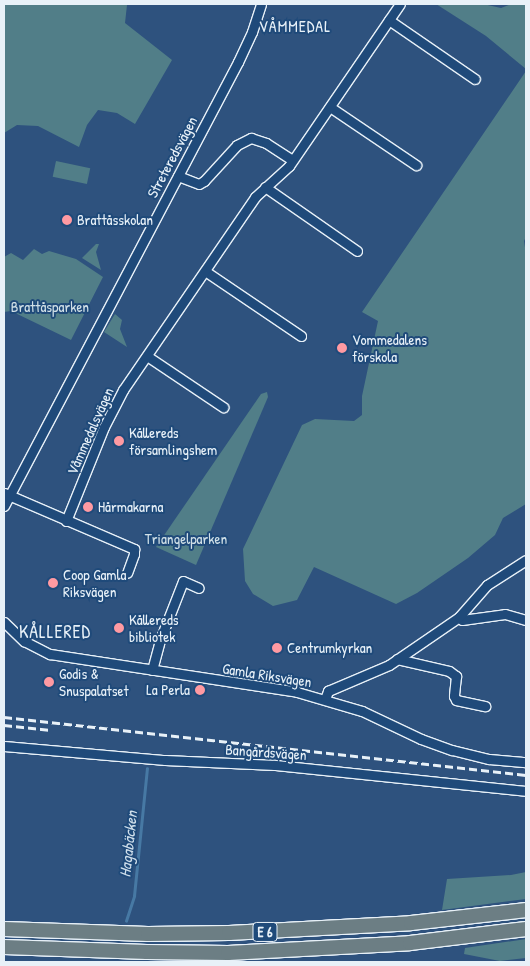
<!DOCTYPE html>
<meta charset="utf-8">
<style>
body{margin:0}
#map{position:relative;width:530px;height:966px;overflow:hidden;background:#2e527e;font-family:"Patrick Hand",sans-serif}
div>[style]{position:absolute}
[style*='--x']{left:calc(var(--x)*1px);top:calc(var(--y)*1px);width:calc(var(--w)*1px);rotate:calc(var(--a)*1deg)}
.green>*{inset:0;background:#517e88;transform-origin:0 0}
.stream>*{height:2.5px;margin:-1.25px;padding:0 1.25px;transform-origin:1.25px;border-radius:1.25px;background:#4779a4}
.roads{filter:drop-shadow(1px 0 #e8f1f8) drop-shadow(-1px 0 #e8f1f8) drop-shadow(0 1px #e8f1f8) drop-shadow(0 -1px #e8f1f8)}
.minor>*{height:9px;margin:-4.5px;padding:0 4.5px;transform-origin:4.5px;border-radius:4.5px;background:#1f4a7a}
.highway>*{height:14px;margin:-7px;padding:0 7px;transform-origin:7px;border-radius:7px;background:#6c7e84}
.rail>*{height:2.5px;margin-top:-1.25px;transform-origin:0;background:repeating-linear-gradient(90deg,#e8f1f8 0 8px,transparent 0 12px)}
.dots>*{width:14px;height:14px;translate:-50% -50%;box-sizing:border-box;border:2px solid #1f4a7a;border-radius:50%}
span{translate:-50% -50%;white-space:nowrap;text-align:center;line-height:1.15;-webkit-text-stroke:4px #1f4a7a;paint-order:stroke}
.shield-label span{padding:1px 4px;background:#1f4a7a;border:1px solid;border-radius:4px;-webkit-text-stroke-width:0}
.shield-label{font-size:14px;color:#e8f1f8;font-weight:700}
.street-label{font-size:15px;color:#e8f1f8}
.poi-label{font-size:15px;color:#e8f1f8}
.left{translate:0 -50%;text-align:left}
.right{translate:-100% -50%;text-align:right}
.park-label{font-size:15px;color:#d1e0e7}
.neighbourhood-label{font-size:16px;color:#e8f1f8;letter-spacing:1px}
.water-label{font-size:16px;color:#d0dfeb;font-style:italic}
.quarter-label{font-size:18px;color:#e8f1f8;letter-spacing:1px}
.frame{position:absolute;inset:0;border:5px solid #e8f1f8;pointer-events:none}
</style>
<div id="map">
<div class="green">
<i style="clip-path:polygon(4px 4px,127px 5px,125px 23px,172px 60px,135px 124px,117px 113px,98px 110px,87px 125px,79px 147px,38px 126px,17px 125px,4px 133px)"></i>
<i style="clip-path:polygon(436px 4px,483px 4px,501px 8px,511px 4px,526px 4px,526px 69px,486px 36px)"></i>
<i style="clip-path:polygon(526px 71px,526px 237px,524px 241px,526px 254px,526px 504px,503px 518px,495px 535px,468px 558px,417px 593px,396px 604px,314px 567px,297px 600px,273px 606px,253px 594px,245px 581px,243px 549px,302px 425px,315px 419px,354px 421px,362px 415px,362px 396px,378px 321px,362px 312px)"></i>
<i style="left:56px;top:161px;width:35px;height:16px;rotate:12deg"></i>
<i style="clip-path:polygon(96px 244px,99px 244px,96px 252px,101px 270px,82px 258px)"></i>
<i style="clip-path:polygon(34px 249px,42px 254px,49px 251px,76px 259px,103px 277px,71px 340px,11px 311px,4px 312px,4px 257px,11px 253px,23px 260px)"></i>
<i style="clip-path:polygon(115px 314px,122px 320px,120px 329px,127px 347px,104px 332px)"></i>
<i style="clip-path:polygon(267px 392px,268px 397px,196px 565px,156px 547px,261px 394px)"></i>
<i style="clip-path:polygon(526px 872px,526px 899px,442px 910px,447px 879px,511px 875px)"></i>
<i style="clip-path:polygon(526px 939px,526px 958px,500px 961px,464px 954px,465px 948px)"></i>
</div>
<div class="stream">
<i style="--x:126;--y:921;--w:26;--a:-72"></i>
<i style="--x:134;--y:896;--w:128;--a:-84.2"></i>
</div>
<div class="roads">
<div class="minor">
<i style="--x:389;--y:20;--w:104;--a:34.5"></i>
<i style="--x:330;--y:107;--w:104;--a:34"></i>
<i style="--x:178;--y:176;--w:22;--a:21"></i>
<i style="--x:199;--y:184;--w:6;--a:-31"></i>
<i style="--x:204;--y:181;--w:49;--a:-47.5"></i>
<i style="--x:237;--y:145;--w:16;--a:-27"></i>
<i style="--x:251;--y:138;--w:16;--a:18"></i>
<i style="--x:266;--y:143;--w:31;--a:33"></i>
<i style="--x:265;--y:187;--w:112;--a:34.8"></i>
<i style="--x:205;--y:271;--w:116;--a:34.1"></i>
<i style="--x:147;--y:356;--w:92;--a:33.9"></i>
<i style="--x:4;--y:493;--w:142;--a:23.3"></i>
<i style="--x:134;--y:549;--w:5;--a:90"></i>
<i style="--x:134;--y:554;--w:20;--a:110"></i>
<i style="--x:4;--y:506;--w:502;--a:-62.21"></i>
<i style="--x:238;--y:62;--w:33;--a:-65"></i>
<i style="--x:252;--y:32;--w:29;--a:-72"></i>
<i style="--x:66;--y:521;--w:101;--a:-68"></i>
<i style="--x:104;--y:427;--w:42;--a:-62.8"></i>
<i style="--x:123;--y:390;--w:234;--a:-55.6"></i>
<i style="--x:255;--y:197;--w:46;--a:-42.4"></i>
<i style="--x:289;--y:166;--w:196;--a:-55.6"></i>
<i style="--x:459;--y:617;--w:4;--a:45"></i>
<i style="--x:462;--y:620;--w:43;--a:-7.9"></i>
<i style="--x:505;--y:614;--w:22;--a:16"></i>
<i style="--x:4;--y:622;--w:28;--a:44"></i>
<i style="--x:24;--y:641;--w:29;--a:27"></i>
<i style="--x:50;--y:654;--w:250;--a:8.7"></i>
<i style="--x:297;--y:692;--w:68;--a:16.3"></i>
<i style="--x:362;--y:711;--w:65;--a:25.4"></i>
<i style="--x:421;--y:739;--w:33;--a:20"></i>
<i style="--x:452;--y:750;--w:38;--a:14"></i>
<i style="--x:489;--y:759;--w:37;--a:5"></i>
<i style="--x:397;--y:659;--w:53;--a:13"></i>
<i style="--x:449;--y:671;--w:9;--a:36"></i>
<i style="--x:456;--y:676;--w:20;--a:96"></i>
<i style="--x:454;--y:696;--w:4;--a:63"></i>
<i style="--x:456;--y:700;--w:30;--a:12"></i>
<i style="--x:152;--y:670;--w:31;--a:-75"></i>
<i style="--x:160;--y:640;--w:63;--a:-68.7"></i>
<i style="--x:183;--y:581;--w:17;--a:24"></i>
<i style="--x:325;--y:699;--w:9;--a:-69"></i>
<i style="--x:328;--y:691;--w:66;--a:-23.1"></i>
<i style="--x:389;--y:665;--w:85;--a:-34.4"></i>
<i style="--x:459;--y:617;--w:43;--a:-48.8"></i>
<i style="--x:487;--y:585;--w:46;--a:-32.7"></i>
<i style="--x:4;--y:746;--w:162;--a:5"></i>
<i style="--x:165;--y:760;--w:110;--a:2.6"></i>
<i style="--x:275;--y:765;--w:252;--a:5.9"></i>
</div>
<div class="highway">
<i style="--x:4;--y:929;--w:144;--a:2"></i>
<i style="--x:148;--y:934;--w:81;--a:-0.7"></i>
<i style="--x:229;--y:933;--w:182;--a:-3.1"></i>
<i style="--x:411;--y:923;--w:116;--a:-6.4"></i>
<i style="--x:4;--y:947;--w:143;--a:2"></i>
<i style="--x:147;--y:952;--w:81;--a:0.7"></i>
<i style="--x:228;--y:953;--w:182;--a:-3.1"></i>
<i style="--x:410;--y:943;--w:117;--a:-6.9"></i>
</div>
</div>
<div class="rail">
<i style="--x:4;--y:717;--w:525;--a:6.34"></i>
<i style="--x:4;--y:725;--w:47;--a:6.1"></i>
</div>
<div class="dots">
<i style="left:67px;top:220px;background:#ff9aa2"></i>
<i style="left:342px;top:348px;background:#ff9aa2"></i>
<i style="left:119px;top:441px;background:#ff9aa2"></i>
<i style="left:88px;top:507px;background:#ff9aa2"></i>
<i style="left:53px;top:583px;background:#ff9aa2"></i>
<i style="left:119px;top:628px;background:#ff9aa2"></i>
<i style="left:277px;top:648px;background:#ff9aa2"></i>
<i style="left:49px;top:682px;background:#ff9aa2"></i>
<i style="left:200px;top:690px;background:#ff9aa2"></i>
</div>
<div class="shield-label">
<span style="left:265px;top:932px">E 6</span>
</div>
<div class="street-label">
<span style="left:172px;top:157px;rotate:-62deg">Streteredsvägen</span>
<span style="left:90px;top:431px;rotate:-66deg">Våmmedalsvägen</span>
<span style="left:267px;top:675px;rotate:9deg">Gamla Riksvägen</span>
<span style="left:266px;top:752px;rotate:4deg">Bangårdsvägen</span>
</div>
<div class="poi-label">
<span class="left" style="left:77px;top:220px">Brattåsskolan</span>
<span class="left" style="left:352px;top:348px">Vommedalens<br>förskola</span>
<span class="left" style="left:129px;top:441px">Kållereds<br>församlingshem</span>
<span class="left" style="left:98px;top:507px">Hårmakarna</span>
<span class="left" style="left:63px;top:583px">Coop Gamla<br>Riksvägen</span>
<span class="left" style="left:129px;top:628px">Kållereds<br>bibliotek</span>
<span class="left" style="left:287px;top:648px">Centrumkyrkan</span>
<span class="left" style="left:59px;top:682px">Godis &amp;<br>Snuspalatset</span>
<span class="right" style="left:190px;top:690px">La Perla</span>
</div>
<div class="park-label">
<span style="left:50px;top:307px">Brattåsparken</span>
<span style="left:186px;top:539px">Triangelparken</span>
</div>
<div class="neighbourhood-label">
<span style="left:295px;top:26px">VÅMMEDAL</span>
</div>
<div class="water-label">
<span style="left:128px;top:844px;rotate:-84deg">Hagabäcken</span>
</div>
<div class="quarter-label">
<span style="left:55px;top:632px">KÅLLERED</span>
</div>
<div class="frame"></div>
</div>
